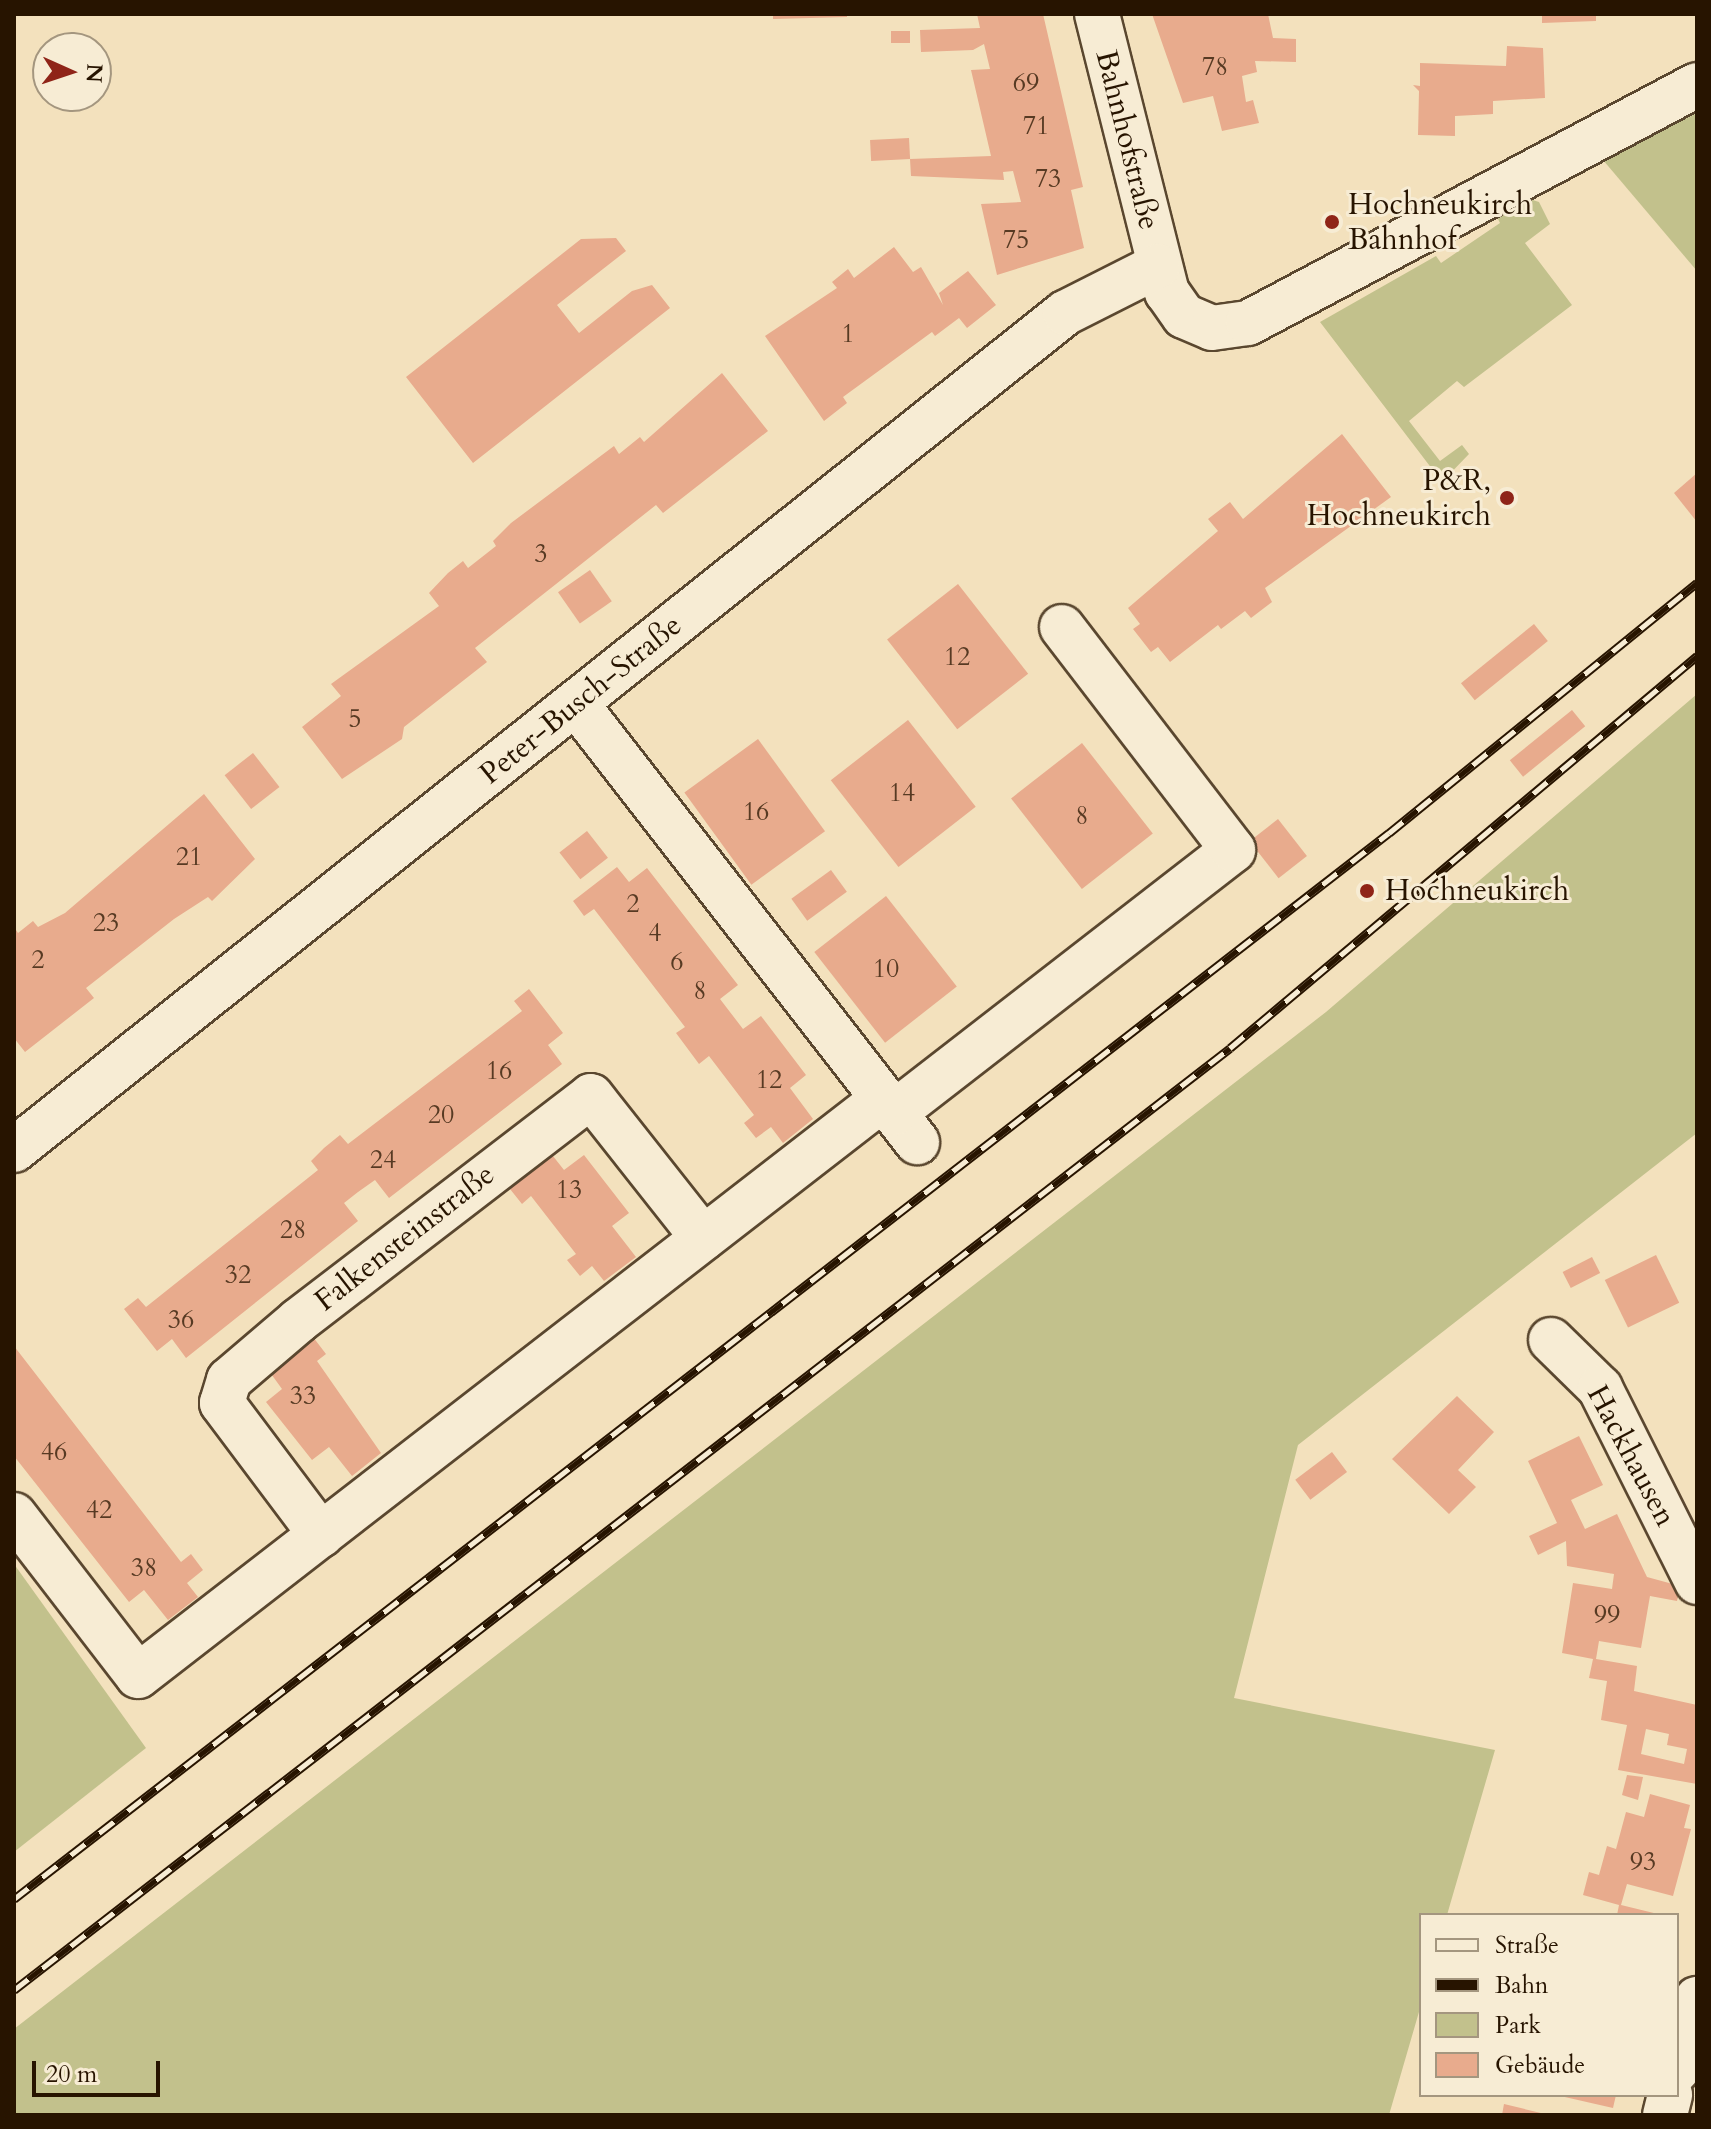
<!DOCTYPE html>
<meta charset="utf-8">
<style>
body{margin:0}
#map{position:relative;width:1711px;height:2129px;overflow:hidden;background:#f3e1bd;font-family:Cardo,serif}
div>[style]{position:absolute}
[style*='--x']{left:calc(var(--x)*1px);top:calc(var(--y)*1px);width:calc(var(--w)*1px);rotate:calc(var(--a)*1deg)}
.green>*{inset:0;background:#c2c18c}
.building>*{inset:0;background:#e8ab8d;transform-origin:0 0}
.roads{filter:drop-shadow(2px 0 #5a472f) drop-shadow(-2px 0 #5a472f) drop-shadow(0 2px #5a472f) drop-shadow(0 -2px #5a472f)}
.minor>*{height:44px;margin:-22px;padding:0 22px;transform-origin:22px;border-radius:22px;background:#f7ecd4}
.tertiary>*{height:44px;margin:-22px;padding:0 22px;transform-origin:22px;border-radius:22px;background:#f7ecd4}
.rail>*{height:9px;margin-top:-4.5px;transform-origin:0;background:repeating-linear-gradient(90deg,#f7ecd4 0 18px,#271400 0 36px);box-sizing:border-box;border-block:2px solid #271400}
.dots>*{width:22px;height:22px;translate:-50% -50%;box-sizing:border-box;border:4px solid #f7ecd4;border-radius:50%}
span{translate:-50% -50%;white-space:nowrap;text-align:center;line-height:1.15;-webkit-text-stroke:6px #f7ecd4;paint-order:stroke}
.number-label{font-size:26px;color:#573a23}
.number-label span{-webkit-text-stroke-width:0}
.street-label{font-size:30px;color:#271400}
.poi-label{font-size:30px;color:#271400}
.left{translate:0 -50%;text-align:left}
.right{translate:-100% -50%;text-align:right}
.frame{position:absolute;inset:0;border:16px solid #271400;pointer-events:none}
.legend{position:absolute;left:1419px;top:1913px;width:260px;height:184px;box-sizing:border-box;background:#f7ecd4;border:2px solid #a4967f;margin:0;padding:10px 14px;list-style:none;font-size:24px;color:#271400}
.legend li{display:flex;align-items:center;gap:16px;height:40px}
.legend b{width:40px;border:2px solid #a4967f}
.north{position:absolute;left:32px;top:32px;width:80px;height:80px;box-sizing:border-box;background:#f7ecd4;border:2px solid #a4967f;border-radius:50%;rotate:93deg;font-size:22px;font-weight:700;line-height:32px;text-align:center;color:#271400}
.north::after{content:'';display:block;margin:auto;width:28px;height:36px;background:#8f2418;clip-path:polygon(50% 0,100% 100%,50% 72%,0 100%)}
.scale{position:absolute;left:32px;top:2061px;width:128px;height:36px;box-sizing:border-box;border:4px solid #271400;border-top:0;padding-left:10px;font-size:24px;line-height:28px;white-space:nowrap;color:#271400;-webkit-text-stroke:6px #f7ecd4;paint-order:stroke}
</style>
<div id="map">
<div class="green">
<i style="clip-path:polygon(1697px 113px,1697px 271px,1603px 160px)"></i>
<i style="clip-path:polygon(1523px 197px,1539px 202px,1550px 224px,1525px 243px,1572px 305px,1464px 387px,1457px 381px,1409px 421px,1440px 461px,1462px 445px,1469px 454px,1442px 482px,1320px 322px,1436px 256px,1441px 263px,1500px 223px,1495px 213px)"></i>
<i style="clip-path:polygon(1697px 694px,1697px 1133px,1298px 1445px,1234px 1698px,1495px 1750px,1447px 1915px,1421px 1915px,1421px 2005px,1389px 2115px,14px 2115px,14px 2029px,1326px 1012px)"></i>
<i style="clip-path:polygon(14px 1564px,146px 1748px,14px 1852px)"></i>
</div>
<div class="building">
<i style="clip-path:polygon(773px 14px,847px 14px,847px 17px,773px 19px)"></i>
<i style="clip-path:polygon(977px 14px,1043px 14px,1083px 187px,1071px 190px,1084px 248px,997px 275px,981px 204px,1021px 202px,1013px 171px,1003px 172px,1004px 180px,911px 176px,910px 159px,991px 156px,971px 70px,990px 69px,984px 44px,973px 50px,921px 52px,920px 30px,980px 28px)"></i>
<i style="clip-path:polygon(1152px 14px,1268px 14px,1273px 38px,1296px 39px,1296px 62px,1255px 61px,1257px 72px,1242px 76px,1246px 102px,1253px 100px,1259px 123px,1222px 131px,1213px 96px,1183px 103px)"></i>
<i style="clip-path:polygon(1542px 14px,1596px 14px,1596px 21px,1542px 23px)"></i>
<i style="left:910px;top:31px;width:12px;height:19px;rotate:90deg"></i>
<i style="clip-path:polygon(1507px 46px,1543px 48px,1545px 98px,1493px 101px,1493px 114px,1455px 116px,1455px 136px,1418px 135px,1419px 91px,1413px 85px,1420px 86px,1420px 63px,1506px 66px)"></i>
<i style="left:909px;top:138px;width:21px;height:39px;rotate:87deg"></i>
<i style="clip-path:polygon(616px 238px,626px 251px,557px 305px,579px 333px,632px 291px,652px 285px,670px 308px,473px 463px,406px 377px,581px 239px)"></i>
<i style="clip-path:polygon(894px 247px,913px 272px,921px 267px,943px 305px,939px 293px,968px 271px,996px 305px,967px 328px,959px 318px,935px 336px,932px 332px,843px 397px,847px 403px,824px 421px,765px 336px,837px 288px,832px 282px,848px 269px,854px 278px)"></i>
<i style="clip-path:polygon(722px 373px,768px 431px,663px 513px,656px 505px,475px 648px,487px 662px,404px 727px,402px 739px,342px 779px,302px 727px,341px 696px,331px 684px,439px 606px,429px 593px,448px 573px,463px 561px,468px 568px,496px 546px,493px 541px,511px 523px,614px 446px,619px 454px,640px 437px,644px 442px)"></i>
<i style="clip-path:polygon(1342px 434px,1391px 497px,1265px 588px,1272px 602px,1251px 618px,1245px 611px,1221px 629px,1218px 625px,1170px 662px,1158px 647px,1151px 652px,1133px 629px,1140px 624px,1128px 608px,1218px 531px,1208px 519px,1230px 502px,1243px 519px)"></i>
<i style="clip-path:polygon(1697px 473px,1697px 522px,1674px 493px)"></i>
<i style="left:590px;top:570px;width:38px;height:39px;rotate:55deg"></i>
<i style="left:958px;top:584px;width:114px;height:90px;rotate:52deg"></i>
<i style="left:1534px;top:624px;width:22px;height:94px;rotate:51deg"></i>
<i style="left:1572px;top:710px;width:21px;height:80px;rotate:51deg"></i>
<i style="left:908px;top:720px;width:110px;height:98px;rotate:52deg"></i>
<i style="left:758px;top:739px;width:114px;height:91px;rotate:54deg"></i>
<i style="left:1082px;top:743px;width:115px;height:90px;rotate:52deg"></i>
<i style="left:253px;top:753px;width:43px;height:36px;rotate:52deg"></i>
<i style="clip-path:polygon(204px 794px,255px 859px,212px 901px,208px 897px,174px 919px,86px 988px,94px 998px,25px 1052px,14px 1038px,14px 927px,18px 933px,33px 921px,38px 927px,65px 913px)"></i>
<i style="left:1278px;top:819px;width:47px;height:36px;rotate:52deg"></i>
<i style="left:587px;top:831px;width:34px;height:35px;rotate:52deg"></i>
<i style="clip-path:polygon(617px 867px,629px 882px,647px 868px,738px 985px,720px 999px,743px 1029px,761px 1016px,806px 1075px,790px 1088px,813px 1119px,783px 1143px,771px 1127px,756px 1138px,744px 1123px,754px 1115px,709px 1056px,699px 1064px,676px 1033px,685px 1027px,618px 940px,594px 909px,584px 916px,573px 901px)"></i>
<i style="left:831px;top:870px;width:27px;height:49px;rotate:54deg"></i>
<i style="left:886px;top:896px;width:115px;height:91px;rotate:52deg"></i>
<i style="clip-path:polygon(529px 989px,563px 1033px,548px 1045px,562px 1064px,389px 1198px,375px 1180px,358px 1192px,344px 1203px,358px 1221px,186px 1358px,172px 1339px,157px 1351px,124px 1309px,138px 1298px,146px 1307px,318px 1170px,311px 1161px,324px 1148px,340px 1135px,348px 1144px,522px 1011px,514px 1001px)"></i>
<i style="clip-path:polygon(549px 1151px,564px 1170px,584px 1155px,629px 1213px,612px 1226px,636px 1257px,604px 1281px,592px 1266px,580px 1276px,567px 1260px,576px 1254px,531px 1196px,522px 1204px,506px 1184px)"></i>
<i style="left:1656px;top:1255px;width:53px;height:57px;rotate:64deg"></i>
<i style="left:1592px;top:1257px;width:18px;height:33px;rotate:63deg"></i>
<i style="clip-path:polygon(313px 1337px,326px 1354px,317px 1361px,381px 1453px,352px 1476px,329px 1447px,312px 1460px,266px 1402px,282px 1389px,269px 1371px)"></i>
<i style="clip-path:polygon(14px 1346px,181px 1562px,191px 1554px,203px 1570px,187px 1583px,198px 1597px,168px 1620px,144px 1590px,129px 1602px,14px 1456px)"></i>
<i style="clip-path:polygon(1457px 1396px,1494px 1432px,1458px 1470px,1476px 1487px,1449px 1514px,1392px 1459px)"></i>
<i style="clip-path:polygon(evenodd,1579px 1436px,1603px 1485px,1571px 1500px,1585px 1529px,1617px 1514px,1647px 1577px,1680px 1586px,1677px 1601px,1650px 1596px,1641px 1648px,1599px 1641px,1596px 1659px,1637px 1666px,1634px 1691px,1697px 1705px,1697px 1784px,1618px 1770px,1627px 1725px,1601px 1720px,1607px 1681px,1589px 1678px,1593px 1659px,1562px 1653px,1573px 1583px,1612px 1589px,1614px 1574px,1567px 1566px,1566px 1541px,1538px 1555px,1529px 1536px,1557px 1523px,1528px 1461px,1579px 1436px,1646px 1729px,1669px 1734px,1667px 1745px,1687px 1749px,1684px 1764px,1641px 1754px,1646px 1729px)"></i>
<i style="left:1332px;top:1452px;width:25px;height:46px;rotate:53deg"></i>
<i style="clip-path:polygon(1627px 1775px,1643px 1777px,1638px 1800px,1622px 1795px)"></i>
<i style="clip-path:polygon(1650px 1794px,1690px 1805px,1684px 1828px,1691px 1829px,1673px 1896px,1627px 1884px,1621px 1905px,1662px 1915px,1617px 1915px,1619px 1905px,1583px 1895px,1589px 1872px,1599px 1875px,1607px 1846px,1616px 1849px,1626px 1812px,1644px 1817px)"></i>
<i style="clip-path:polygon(1556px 2095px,1616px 2095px,1613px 2108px)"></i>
<i style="clip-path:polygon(1504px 2104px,1545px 2114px,1545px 2115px,1502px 2115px)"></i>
</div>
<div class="roads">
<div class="minor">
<i style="--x:1097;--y:14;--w:287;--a:75.9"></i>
<i style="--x:1167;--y:292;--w:29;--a:55"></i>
<i style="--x:1184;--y:316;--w:30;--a:23"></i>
<i style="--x:1212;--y:328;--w:36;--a:-8"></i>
<i style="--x:1248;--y:323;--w:508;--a:-27.93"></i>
<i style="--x:577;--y:705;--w:554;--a:52.12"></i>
<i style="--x:894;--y:1113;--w:429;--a:-37.8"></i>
<i style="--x:1233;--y:850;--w:281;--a:-127.5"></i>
<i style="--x:14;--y:1150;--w:1344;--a:-38.53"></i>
<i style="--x:1065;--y:313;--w:104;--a:-26.8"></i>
<i style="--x:1551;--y:1340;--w:69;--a:44.4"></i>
<i style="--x:1600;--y:1388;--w:217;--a:63.4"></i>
<i style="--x:14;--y:1515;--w:203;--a:52.4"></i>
<i style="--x:138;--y:1676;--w:942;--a:-37.76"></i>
<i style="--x:321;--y:1535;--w:165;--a:-126.9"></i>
<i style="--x:222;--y:1403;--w:24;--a:-73"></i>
<i style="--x:229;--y:1380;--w:91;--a:-40.5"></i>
<i style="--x:298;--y:1321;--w:369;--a:-37.5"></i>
<i style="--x:591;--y:1096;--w:181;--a:51.7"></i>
</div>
<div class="tertiary">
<i style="--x:1677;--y:2070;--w:74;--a:-74.3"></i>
<i style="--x:1665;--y:2115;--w:21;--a:-76"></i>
</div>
</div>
<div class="rail">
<i style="--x:14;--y:1899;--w:1740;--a:-37.79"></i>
<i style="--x:1389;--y:833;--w:397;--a:-39.1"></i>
<i style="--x:14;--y:1990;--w:1538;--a:-37.76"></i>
<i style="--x:1230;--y:1048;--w:610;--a:-40.01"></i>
</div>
<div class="dots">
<i style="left:1332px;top:222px;background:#8f2418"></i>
<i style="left:1507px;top:498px;background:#8f2418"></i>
<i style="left:1367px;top:891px;background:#8f2418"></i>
</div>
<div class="number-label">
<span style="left:1215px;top:67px">78</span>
<span style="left:1026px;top:83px">69</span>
<span style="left:1036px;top:126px">71</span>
<span style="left:1048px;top:179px">73</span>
<span style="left:1016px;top:240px">75</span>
<span style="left:848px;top:334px">1</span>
<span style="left:541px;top:554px">3</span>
<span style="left:957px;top:657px">12</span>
<span style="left:355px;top:719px">5</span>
<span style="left:902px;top:793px">14</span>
<span style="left:756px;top:812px">16</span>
<span style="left:1082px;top:816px">8</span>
<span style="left:189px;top:857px">21</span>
<span style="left:633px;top:904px">2</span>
<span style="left:106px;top:923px">23</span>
<span style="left:655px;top:933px">4</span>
<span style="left:38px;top:960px">2</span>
<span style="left:677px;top:962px">6</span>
<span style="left:886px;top:969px">10</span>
<span style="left:700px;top:991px">8</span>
<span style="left:499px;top:1071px">16</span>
<span style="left:769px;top:1080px">12</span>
<span style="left:441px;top:1115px">20</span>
<span style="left:383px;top:1160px">24</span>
<span style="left:569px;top:1190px">13</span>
<span style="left:293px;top:1230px">28</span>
<span style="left:238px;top:1275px">32</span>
<span style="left:181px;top:1320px">36</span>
<span style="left:303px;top:1396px">33</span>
<span style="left:54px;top:1452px">46</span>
<span style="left:99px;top:1510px">42</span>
<span style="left:144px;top:1568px">38</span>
<span style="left:1607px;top:1615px">99</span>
<span style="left:1643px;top:1862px">93</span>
</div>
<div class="street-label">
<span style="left:1127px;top:140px;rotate:76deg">Bahnhofstraße</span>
<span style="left:581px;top:700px;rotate:-39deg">Peter-Busch-Straße</span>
<span style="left:405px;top:1238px;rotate:-38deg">Falkensteinstraße</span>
<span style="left:1631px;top:1456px;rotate:62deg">Hackhausen</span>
</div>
<div class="poi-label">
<span class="left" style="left:1348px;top:222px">Hochneukirch<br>Bahnhof</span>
<span class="right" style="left:1491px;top:498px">P&amp;R,<br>Hochneukirch</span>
<span class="left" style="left:1385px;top:891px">Hochneukirch</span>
</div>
<div class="frame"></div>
<ul class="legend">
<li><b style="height:10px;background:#f7ecd4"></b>Straße</li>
<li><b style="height:10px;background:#271400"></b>Bahn</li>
<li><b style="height:22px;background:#c2c18c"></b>Park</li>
<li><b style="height:22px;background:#e8ab8d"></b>Gebäude</li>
</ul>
<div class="north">N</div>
<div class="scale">20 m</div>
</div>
